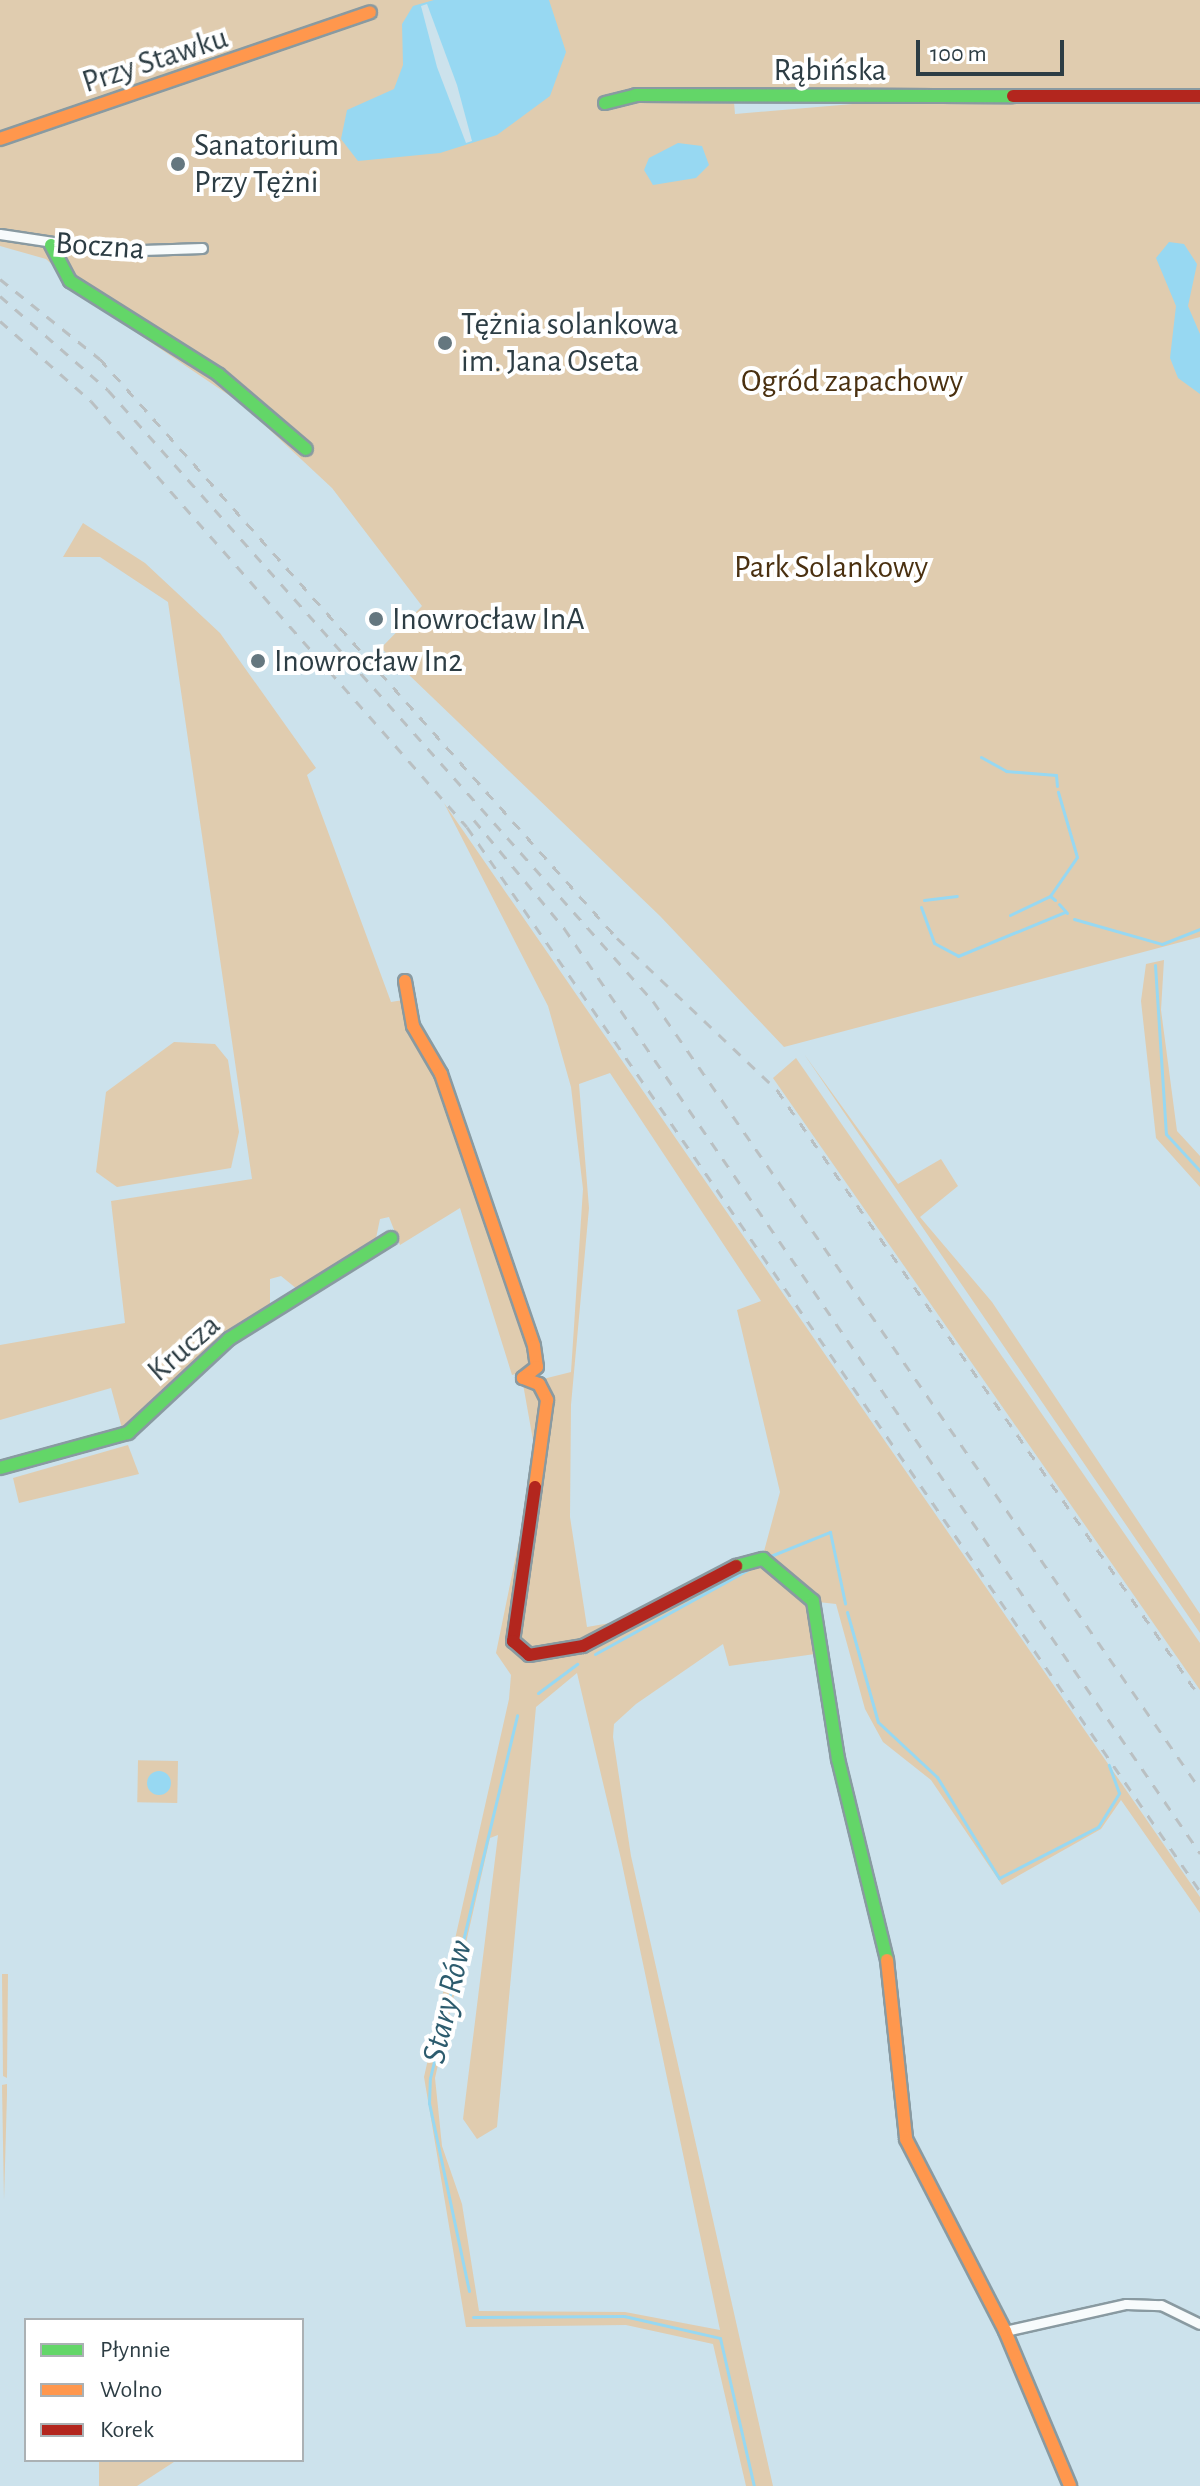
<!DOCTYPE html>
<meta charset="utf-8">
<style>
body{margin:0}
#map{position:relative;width:1200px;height:2486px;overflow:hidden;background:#cce2ec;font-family:"Alegreya Sans",sans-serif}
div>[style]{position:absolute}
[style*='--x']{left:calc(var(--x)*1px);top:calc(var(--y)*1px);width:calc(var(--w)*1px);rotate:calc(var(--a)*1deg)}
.green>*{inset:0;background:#e0ccaf;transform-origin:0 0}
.water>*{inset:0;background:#97d8f2}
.round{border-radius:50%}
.pier>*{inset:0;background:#cce2ec}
.stream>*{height:3px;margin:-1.5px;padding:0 1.5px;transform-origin:1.5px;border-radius:1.5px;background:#97d8f2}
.roads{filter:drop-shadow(2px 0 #899aa1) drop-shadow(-2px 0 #899aa1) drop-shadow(0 2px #899aa1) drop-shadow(0 -2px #899aa1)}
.street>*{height:9px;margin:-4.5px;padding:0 4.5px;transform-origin:4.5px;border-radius:4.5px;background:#f7fbfc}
.fast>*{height:12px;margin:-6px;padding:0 6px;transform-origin:6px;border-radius:6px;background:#63d668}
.slow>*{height:12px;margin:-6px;padding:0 6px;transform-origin:6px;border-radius:6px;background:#ff974d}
.jam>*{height:12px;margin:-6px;padding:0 6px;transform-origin:6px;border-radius:6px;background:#b3261e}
.rail>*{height:3px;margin-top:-1.5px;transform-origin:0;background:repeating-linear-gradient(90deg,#bac0c2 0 10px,transparent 0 20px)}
.dots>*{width:22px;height:22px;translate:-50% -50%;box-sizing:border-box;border:4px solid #fff;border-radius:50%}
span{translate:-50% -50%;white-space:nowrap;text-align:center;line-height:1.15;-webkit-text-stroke:8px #fff;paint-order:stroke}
.street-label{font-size:32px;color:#2d3d44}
.poi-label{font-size:32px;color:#2d3d44}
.left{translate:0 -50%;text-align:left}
.park-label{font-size:32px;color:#4a3010}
.water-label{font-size:34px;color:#2d5c6e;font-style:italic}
.legend{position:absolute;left:24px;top:2318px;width:280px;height:144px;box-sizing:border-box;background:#fff;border:2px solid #abb1b4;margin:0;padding:10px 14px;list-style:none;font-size:24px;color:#2d3d44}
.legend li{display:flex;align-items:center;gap:16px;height:40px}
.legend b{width:40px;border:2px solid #abb1b4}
.scale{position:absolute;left:916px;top:40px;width:148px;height:36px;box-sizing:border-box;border:4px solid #2d3d44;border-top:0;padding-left:10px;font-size:24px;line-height:28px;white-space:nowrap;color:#2d3d44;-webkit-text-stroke:6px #fff;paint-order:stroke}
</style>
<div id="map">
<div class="green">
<i style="clip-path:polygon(0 0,1200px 0,1200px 93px,733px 90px,735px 114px,876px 102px,1200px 102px,1200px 937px,784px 1047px,660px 916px,381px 648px,422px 606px,332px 488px,242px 404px,97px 306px,46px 259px,0 246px)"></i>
<i style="clip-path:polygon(83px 523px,145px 563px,220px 633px,316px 768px,307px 775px,391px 1002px,403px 1000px,434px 1070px,532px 1347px,530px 1370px,512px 1375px,460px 1208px,400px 1245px,389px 1217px,380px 1219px,375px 1243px,297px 1289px,281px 1276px,270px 1279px,270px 1306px,226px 1335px,122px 1428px,111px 1388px,0 1420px,0 1345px,125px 1323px,111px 1201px,252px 1179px,168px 602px,100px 557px,63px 557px)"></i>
<i style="clip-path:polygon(evenodd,444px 803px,1200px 1897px,1200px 1913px,1121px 1800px,1101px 1829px,1002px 1885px,931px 1780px,883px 1742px,865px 1709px,836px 1604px,818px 1602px,763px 1555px,780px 1492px,737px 1310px,761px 1301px,610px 1073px,579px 1084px,589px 1208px,571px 1405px,570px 1517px,587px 1627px,628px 1620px,753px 1562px,809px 1602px,815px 1654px,729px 1666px,723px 1644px,636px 1704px,614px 1724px,613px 1737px,631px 1856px,773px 2486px,746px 2486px,713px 2344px,626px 2325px,466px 2327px,424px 2077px,509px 1699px,511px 1675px,496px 1653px,536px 1457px,523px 1384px,571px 1372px,583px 1189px,571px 1087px,548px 1006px,444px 803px,577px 1673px,621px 1859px,720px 2330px,625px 2312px,479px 2311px,462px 2204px,442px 2146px,435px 2078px,490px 1838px,498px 1835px,463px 2119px,477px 2139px,497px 2127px,536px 1707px,577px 1673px)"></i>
<i style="clip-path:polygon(1164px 960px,1161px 1010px,1177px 1131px,1200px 1156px,1200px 1187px,1156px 1138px,1141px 1001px,1146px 964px)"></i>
<i style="clip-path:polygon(174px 1042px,215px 1044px,228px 1060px,239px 1132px,231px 1168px,117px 1187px,96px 1172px,106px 1092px)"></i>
<i style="clip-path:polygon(804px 1054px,898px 1184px,941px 1159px,958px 1186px,920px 1217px,992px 1302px,1200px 1614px,1200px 1633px)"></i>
<i style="clip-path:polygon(796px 1058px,1200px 1643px,1200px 1690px,773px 1078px)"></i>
<i style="clip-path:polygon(128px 1445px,139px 1474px,19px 1503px,13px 1478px)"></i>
<i style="left:178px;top:1761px;width:42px;height:40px;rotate:91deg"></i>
<i style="clip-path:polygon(2px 1974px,8px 1974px,7px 2078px,3px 2076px)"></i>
<i style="clip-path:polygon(7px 2084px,7px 2094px,4px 2200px,2px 2085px)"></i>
<i style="clip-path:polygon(99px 2460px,177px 2460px,137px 2486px,99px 2486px)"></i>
</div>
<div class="water">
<i style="clip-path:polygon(434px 0,549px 0,566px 52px,550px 96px,497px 135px,440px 153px,358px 161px,341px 139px,347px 110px,394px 89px,403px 65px,402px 24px,413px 6px)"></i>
<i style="clip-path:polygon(678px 143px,702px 146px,709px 165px,696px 178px,653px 185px,644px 170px,649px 158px)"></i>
<i style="clip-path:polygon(1169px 242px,1184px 244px,1197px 264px,1188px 306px,1200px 334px,1200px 394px,1178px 378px,1170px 358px,1176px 306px,1156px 258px)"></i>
<i class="round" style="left:147px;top:1771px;width:24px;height:24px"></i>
</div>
<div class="pier">
<i style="clip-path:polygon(427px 4px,457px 85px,472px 141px,466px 143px,437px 67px,421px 6px)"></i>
</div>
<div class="stream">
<i style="--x:981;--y:757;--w:29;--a:29"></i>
<i style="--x:1006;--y:771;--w:50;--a:4.6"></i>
<i style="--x:1056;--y:775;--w:11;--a:85"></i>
<i style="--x:924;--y:900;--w:33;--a:-7"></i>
<i style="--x:1055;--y:900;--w:6;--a:-141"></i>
<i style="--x:1050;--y:896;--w:47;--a:-55.3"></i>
<i style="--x:1077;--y:857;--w:68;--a:-106.3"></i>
<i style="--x:1059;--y:904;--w:12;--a:48"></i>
<i style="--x:921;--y:907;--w:38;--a:70"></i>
<i style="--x:934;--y:943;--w:27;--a:28"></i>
<i style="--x:958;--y:956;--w:116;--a:-22.4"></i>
<i style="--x:1010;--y:915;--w:44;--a:-25.4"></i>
<i style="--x:1074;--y:919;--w:91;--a:15.9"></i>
<i style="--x:1162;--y:944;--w:41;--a:-21.5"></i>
<i style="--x:1155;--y:965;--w:169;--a:86.3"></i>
<i style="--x:1166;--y:1134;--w:50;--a:47.4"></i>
<i style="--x:768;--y:1557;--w:67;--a:-22"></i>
<i style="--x:830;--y:1532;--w:73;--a:78.1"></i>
<i style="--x:847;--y:1612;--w:114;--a:74.3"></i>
<i style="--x:878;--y:1722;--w:81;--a:43"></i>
<i style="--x:937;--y:1777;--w:119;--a:58.5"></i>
<i style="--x:999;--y:1878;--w:111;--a:-27.3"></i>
<i style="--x:1098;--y:1827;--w:40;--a:-58"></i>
<i style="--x:1119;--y:1793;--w:30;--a:-110"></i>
<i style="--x:595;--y:1654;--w:188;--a:-28.9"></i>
<i style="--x:538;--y:1693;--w:49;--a:-36.6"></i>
<i style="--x:469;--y:2291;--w:192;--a:-102"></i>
<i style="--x:429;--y:2103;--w:25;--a:-88"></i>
<i style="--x:430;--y:2078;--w:373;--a:-76.5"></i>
<i style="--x:473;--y:2317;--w:151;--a:-0.4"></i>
<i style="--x:624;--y:2316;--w:98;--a:12.9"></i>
<i style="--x:720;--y:2338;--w:152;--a:77.1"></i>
</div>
<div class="roads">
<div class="street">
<i style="--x:0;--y:234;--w:114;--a:8.6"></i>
<i style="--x:113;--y:251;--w:89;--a:-1.9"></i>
<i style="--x:1005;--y:2331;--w:124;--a:-12.6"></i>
<i style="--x:1126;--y:2304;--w:35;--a:2"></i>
<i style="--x:1161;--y:2305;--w:43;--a:26"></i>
</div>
<div class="fast">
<i style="--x:605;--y:103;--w:32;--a:-14"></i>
<i style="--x:636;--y:95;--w:377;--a:0.2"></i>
<i style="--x:51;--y:245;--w:41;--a:62.2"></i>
<i style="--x:70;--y:281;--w:176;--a:32.2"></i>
<i style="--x:219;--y:375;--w:114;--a:40.4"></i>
<i style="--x:0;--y:1468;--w:133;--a:-15.3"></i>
<i style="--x:128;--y:1433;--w:138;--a:-42.9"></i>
<i style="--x:229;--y:1339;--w:191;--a:-31.9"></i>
<i style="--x:736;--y:1566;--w:28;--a:-15"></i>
<i style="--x:763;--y:1559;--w:65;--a:40"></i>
<i style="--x:813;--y:1601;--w:160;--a:81"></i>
<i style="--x:838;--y:1759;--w:207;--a:76.3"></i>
</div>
<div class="slow">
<i style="--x:0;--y:139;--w:391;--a:-18.9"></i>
<i style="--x:405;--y:981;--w:46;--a:79.9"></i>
<i style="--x:413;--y:1026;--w:56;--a:59.7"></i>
<i style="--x:441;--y:1074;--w:287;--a:71.1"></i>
<i style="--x:534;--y:1346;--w:21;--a:82"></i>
<i style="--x:537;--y:1367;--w:18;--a:142"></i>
<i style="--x:523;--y:1378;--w:17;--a:21"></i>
<i style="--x:539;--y:1384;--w:18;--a:63"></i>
<i style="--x:547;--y:1400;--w:88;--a:97.9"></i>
<i style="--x:887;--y:1960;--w:180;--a:83.9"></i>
<i style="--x:906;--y:2139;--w:216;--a:62.7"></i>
<i style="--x:1005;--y:2331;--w:168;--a:67.2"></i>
</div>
<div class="jam">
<i style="--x:1013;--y:96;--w:187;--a:0"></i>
<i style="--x:535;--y:1487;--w:156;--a:98.1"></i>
<i style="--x:513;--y:1641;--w:21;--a:41"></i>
<i style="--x:529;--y:1655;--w:55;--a:-9.5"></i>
<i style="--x:583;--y:1646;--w:173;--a:-27.6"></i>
</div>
</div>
<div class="rail">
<i style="--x:0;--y:279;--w:128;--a:38.7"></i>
<i style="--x:100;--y:359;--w:776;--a:48.24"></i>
<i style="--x:617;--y:938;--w:221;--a:43.5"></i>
<i style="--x:777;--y:1090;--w:740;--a:55.13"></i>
<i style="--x:0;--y:296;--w:143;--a:41"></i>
<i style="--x:108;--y:390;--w:819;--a:48.27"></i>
<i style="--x:653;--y:1001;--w:959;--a:55.23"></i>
<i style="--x:0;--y:321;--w:121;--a:41.3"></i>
<i style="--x:91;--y:401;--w:568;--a:48.57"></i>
<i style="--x:467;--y:827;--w:1292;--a:55.44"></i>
<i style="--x:474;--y:820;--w:141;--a:50.2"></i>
<i style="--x:564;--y:928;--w:1123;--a:55.49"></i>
</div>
<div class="dots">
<i style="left:178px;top:164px;background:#65777f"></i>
<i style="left:445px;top:343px;background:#65777f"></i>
<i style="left:376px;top:619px;background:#65777f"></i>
<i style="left:258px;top:661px;background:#65777f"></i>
</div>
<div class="street-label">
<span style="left:155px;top:60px;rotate:-18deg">Przy Stawku</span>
<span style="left:830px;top:70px">Rąbińska</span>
<span style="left:100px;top:246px;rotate:4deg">Boczna</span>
<span style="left:184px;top:1348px;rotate:-41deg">Krucza</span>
</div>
<div class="poi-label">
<span class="left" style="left:194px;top:164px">Sanatorium<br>Przy Tężni</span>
<span class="left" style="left:461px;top:343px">Tężnia solankowa<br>im. Jana Oseta</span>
<span class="left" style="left:392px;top:619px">Inowrocław InA</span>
<span class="left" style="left:274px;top:661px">Inowrocław In2</span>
</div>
<div class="park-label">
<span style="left:852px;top:381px">Ogród zapachowy</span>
<span style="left:831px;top:567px">Park Solankowy</span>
</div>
<div class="water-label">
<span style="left:448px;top:2002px;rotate:-77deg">Stary Rów</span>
</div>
<ul class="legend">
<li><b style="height:10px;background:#63d668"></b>Płynnie</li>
<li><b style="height:10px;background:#ff974d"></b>Wolno</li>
<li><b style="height:10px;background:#b3261e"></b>Korek</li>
</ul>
<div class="scale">100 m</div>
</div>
